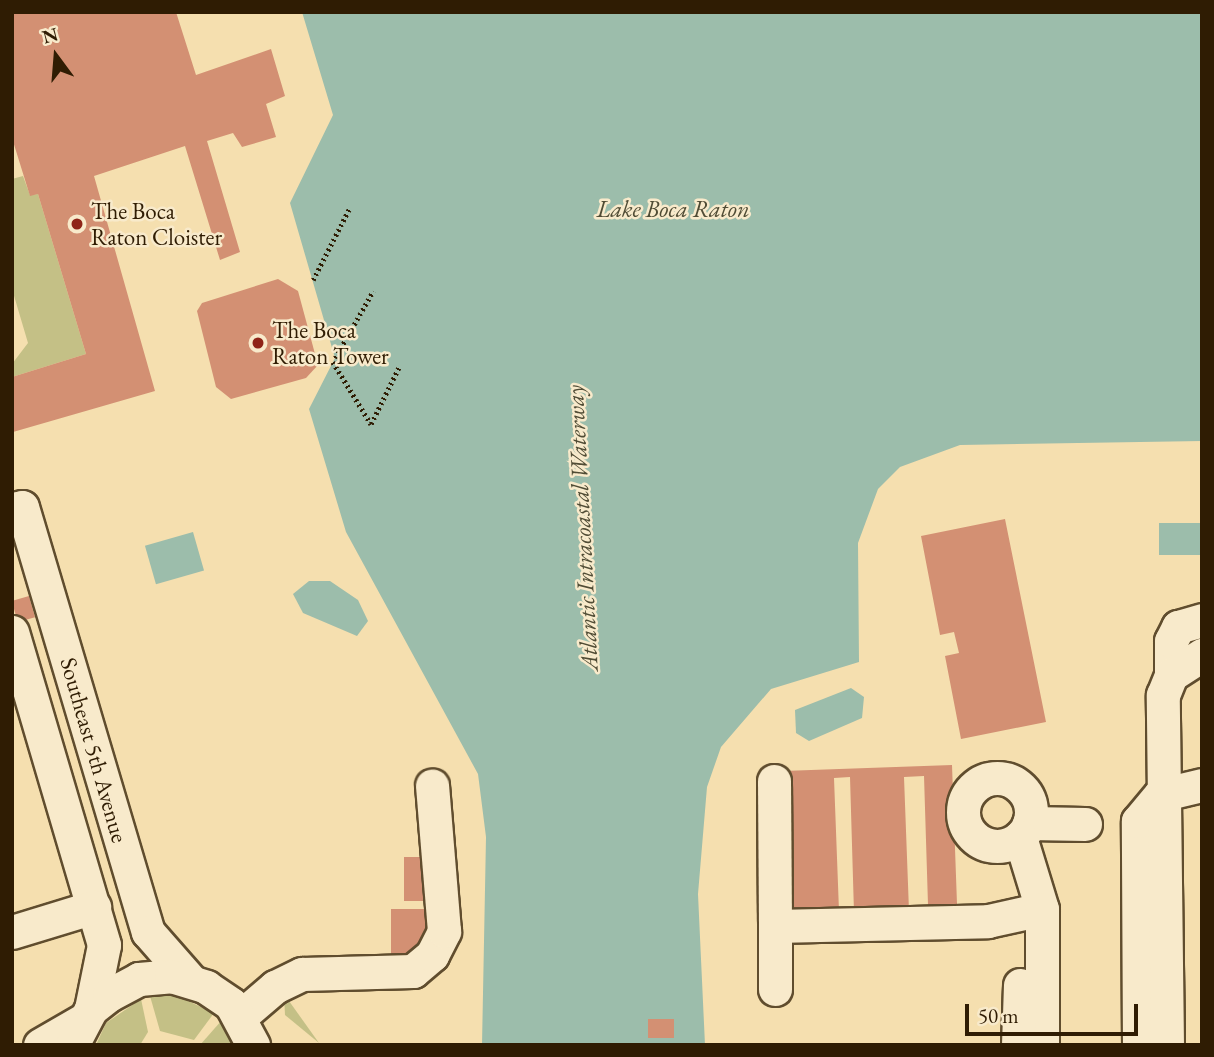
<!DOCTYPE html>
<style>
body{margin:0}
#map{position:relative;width:1214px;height:1057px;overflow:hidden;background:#f5dfaf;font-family:"EB Garamond",serif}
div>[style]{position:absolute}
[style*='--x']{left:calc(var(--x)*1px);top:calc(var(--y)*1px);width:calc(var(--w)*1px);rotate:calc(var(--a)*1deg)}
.green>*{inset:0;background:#c4c086}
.water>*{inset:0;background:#9cbdab;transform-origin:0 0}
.building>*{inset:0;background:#d39073;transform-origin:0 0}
.path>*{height:4.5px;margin-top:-2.25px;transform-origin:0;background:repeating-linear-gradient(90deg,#2f1c03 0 2px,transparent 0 5.5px)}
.roads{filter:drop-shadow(2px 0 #604d2e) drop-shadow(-2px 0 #604d2e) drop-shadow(0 2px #604d2e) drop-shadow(0 -2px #604d2e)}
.minor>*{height:33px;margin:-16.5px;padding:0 16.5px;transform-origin:16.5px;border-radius:16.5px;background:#f8eacb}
.minor>.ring{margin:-16.5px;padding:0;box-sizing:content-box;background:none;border:33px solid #f8eacb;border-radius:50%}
.dots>*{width:19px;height:19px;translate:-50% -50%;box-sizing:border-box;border:4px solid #f8eacb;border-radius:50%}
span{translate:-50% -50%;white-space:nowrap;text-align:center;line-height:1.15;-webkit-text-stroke:5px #f8eacb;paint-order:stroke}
.poi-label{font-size:23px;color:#2f1c03}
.left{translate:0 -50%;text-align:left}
.street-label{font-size:23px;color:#2f1c03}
.water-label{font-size:24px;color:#504c35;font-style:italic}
.frame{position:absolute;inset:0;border:14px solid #2f1c03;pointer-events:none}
.north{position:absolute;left:21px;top:21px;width:70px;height:70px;-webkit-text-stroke:5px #f8eacb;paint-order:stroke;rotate:344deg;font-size:19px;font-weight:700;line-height:28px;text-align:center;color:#2f1c03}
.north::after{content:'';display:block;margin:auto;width:24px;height:32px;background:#2f1c03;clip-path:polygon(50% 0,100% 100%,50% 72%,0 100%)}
.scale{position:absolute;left:965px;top:1004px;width:173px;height:32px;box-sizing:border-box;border:4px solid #2f1c03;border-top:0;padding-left:9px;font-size:21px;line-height:24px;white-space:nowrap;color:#2f1c03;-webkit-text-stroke:5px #f8eacb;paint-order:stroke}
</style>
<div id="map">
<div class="green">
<i style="clip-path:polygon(23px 176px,30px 195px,38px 194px,86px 354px,12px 377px,12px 364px,28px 343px,12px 289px,12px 179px)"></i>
<i style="clip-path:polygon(173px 994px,214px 1013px,194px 1040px,160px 1031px,150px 996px)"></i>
<i style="clip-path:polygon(284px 994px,319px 1043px,285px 1015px)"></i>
<i style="clip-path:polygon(141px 999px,148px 1032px,140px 1045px,96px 1045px,106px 1023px)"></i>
<i style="clip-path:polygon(222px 1020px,235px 1045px,200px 1045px)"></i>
</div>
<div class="water">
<i style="clip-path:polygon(302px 12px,1202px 12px,1202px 441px,960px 445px,900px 467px,878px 489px,858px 543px,859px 662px,771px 689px,721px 747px,707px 787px,698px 894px,705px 1045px,482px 1045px,486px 837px,478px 774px,346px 532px,309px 409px,335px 358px,290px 203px,333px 115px)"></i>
<i style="left:1202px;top:523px;width:32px;height:43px;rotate:90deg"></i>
<i style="left:193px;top:532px;width:40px;height:50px;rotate:74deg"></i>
<i style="clip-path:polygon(309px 581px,330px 581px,358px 600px,368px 621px,357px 636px,303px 613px,293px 594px)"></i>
<i style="clip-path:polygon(851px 688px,864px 697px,862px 718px,809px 741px,796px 733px,795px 710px)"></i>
</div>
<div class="building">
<i style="clip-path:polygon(12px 12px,176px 12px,196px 75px,271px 49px,285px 96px,266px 104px,276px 137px,242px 147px,233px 133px,207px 141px,240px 252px,220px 260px,185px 146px,94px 176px,155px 391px,13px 432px,12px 377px,86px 354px,38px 194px,30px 196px,12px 138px)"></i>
<i style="clip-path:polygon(278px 279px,298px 291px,318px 365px,306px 378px,231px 399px,216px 387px,197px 311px,202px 303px)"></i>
<i style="clip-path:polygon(1005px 519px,1046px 722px,961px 739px,945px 656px,959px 653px,954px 632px,940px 635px,921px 536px)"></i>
<i style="left:29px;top:596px;width:22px;height:18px;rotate:74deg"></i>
<i style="clip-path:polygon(952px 765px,957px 904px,928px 905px,924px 776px,904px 777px,909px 911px,854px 913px,850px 777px,834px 778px,839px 911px,787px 913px,783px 771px)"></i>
<i style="left:435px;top:857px;width:44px;height:31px;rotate:90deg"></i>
<i style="left:391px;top:909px;width:39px;height:46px"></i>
<i style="left:674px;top:1019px;width:19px;height:26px;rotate:90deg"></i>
</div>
<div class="path">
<i style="--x:313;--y:280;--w:80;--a:-63.1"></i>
<i style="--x:335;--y:358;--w:77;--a:-60.4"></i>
<i style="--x:333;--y:362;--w:73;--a:58.5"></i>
<i style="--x:371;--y:424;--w:64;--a:-63.8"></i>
</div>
<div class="roads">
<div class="minor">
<i style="--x:12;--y:509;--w:10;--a:-11"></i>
<i style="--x:22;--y:507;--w:443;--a:73.5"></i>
<i style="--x:148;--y:932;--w:64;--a:48.8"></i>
<i style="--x:12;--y:632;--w:326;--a:73.6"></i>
<i style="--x:104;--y:945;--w:65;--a:101.5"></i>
<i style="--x:1171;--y:675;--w:34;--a:-90"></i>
<i style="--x:1171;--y:641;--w:16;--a:-63"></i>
<i style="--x:1178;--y:627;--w:25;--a:-16"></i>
<i class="ring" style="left:963px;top:778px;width:35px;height:35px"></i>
<i style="--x:774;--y:781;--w:145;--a:89.6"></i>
<i style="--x:775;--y:926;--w:213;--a:-1.3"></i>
<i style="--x:988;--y:921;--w:55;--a:-12.5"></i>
<i style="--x:1029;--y:823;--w:56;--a:1"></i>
<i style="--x:1020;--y:837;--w:75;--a:73"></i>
<i style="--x:1042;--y:909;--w:136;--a:90"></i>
<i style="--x:12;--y:932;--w:86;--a:-17"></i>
<i style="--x:775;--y:989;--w:63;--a:-90"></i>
<i style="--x:241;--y:1016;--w:45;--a:-40.5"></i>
<i style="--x:275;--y:987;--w:30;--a:-26"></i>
<i style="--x:302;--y:974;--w:111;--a:-1.5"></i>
<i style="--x:413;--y:971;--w:25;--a:-40"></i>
<i style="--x:432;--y:955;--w:27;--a:-63"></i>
<i style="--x:444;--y:931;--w:146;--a:-94.7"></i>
<i style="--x:40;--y:1045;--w:52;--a:-30"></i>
<i style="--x:72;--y:1045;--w:41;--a:-62.2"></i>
<i style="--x:91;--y:1009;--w:23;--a:-38"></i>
<i style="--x:109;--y:995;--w:34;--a:-28"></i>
<i style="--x:139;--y:979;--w:32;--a:-5"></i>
<i style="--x:171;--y:976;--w:37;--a:17"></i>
<i style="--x:206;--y:987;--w:30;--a:34"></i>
<i style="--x:231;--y:1004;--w:47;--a:61.8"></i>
<i style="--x:1018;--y:1045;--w:60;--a:-88.1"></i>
<i style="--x:1139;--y:1045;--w:224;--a:-90.3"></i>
<i style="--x:1138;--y:821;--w:34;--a:-50"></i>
<i style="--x:1160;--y:795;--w:43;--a:-13.4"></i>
<i style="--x:1167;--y:1045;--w:350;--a:-90.7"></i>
<i style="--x:1163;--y:695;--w:22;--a:-68"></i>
<i style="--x:1171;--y:675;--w:37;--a:-33"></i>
</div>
</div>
<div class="dots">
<i style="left:77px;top:224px;background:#8f2418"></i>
<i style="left:258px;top:343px;background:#8f2418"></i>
</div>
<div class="poi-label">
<span class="left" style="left:91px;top:224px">The Boca<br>Raton Cloister</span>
<span class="left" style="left:272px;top:343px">The Boca<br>Raton Tower</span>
</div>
<div class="street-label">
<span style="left:94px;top:750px;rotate:74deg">Southeast 5th Avenue</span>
</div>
<div class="water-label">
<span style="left:673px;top:209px">Lake Boca Raton</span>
<span style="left:582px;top:528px;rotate:-93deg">Atlantic Intracoastal Waterway</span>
</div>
<div class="frame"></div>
<div class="north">N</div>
<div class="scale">50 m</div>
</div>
